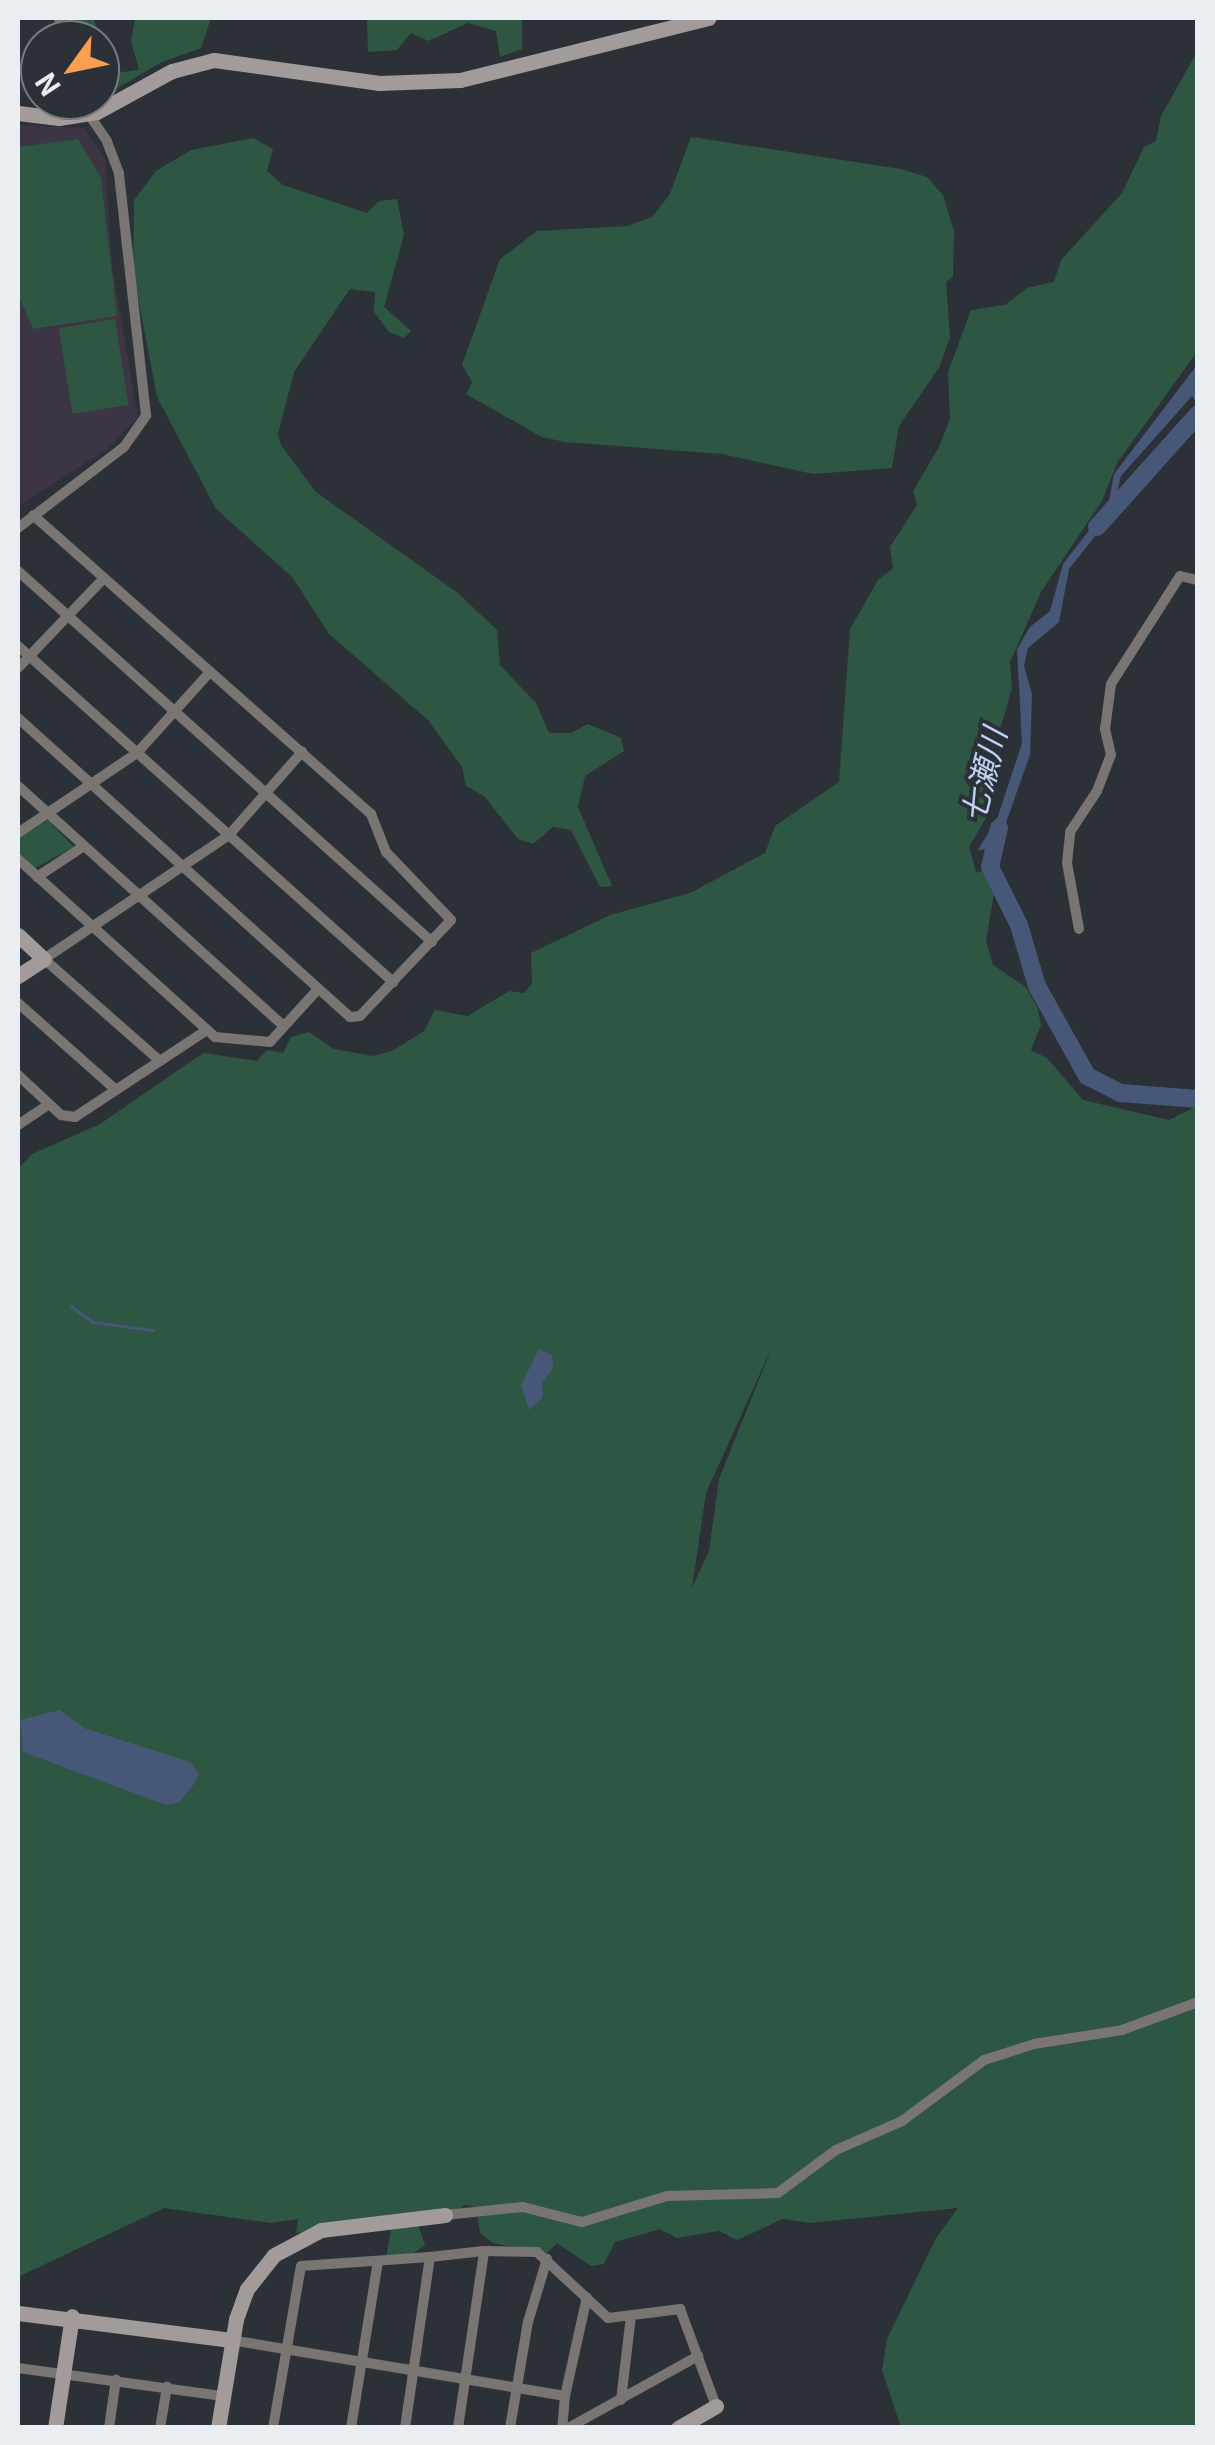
<!DOCTYPE html>
<meta charset="utf-8">
<style>
body{margin:0}
#map{position:relative;width:1215px;height:2445px;overflow:hidden;background:#2c3137;font-family:Georgia,"Noto Sans JP",serif}
div>[style]{position:absolute}
[style*='--x']{left:calc(var(--x)*1px);top:calc(var(--y)*1px);width:calc(var(--w)*1px);rotate:calc(var(--a)*1deg)}
.education>*{inset:0;background:#3d3444}
.green>*{inset:0;background:#2d5643;transform-origin:0 0}
.water>*{inset:0;background:#465778}
.stream>*{height:2.5px;margin:-1.25px;padding:0 1.25px;transform-origin:1.25px;border-radius:1.25px;background:#465778}
.river>*{height:18px;margin:-9px;padding:0 9px;transform-origin:9px;border-radius:9px;background:#465778}
.street>*{height:10px;margin:-5px;padding:0 5px;transform-origin:5px;border-radius:5px;background:#797573}
.secondary>*{height:15px;margin:-7.5px;padding:0 7.5px;transform-origin:7.5px;border-radius:7.5px;background:#a29b99}
span{translate:-50% -50%;white-space:nowrap;text-align:center;line-height:1.15;-webkit-text-stroke:8px #2c3137;paint-order:stroke}
.water-label{font-size:32px;color:#bed1f4;font-style:italic}
.frame{position:absolute;inset:0;border:20px solid #eaedf1;pointer-events:none}
.north{position:absolute;left:20px;top:20px;width:100px;height:100px;box-sizing:border-box;background:#2c3137;border:2px solid #787c81;border-radius:50%;rotate:237deg;font-size:28px;font-weight:700;line-height:40px;text-align:center;color:#eaedf1}
.north::after{content:'';display:block;margin:auto;width:35px;height:45px;background:#fb9e51;clip-path:polygon(50% 0,100% 100%,50% 72%,0 100%)}
</style>
<div id="map">
<div class="education">
<i style="clip-path:polygon(18px 125px,84px 128px,105px 159px,112px 265px,138px 418px,108px 449px,18px 506px)"></i>
</div>
<div class="green">
<i style="clip-path:polygon(66px 18px,93px 18px,115px 73px,139px 70px,131px 41px,135px 18px,211px 18px,201px 48px,162px 62px,100px 98px,100px 40px,70px 40px)"></i>
<i style="clip-path:polygon(367px 18px,522px 18px,522px 49px,500px 57px,496px 31px,468px 23px,428px 41px,411px 33px,397px 50px,368px 52px)"></i>
<i style="clip-path:polygon(evenodd,1197px 52px,1197px 352px,1117px 463px,1102px 501px,1041px 592px,1010px 662px,1012px 689px,985px 779px,986px 818px,969px 847px,976px 872px,987px 871px,994px 894px,986px 941px,993px 965px,1026px 987px,1038px 1009px,1041px 1025px,1031px 1050px,1047px 1058px,1083px 1100px,1169px 1120px,1197px 1106px,1197px 2427px,901px 2427px,882px 2370px,887px 2339px,936px 2238px,958px 2208px,810px 2223px,783px 2219px,737px 2240px,719px 2231px,677px 2238px,660px 2229px,615px 2242px,604px 2264px,591px 2266px,557px 2243px,546px 2254px,493px 2243px,480px 2233px,476px 2207px,465px 2205px,454px 2213px,441px 2208px,418px 2224px,425px 2245px,407px 2258px,386px 2258px,392px 2223px,296px 2233px,298px 2219px,271px 2223px,164px 2208px,18px 2277px,18px 1169px,32px 1154px,100px 1124px,203px 1053px,257px 1061px,267px 1050px,283px 1053px,291px 1037px,309px 1032px,334px 1049px,373px 1056px,392px 1051px,424px 1031px,435px 1010px,468px 1016px,509px 991px,524px 993px,532px 984px,531px 953px,610px 915px,690px 893px,765px 853px,775px 826px,839px 782px,850px 629px,878px 580px,893px 568px,890px 547px,917px 505px,913px 491px,939px 447px,950px 419px,948px 372px,971px 310px,1005px 305px,1027px 288px,1054px 282px,1061px 260px,1122px 193px,1144px 147px,1156px 141px,1161px 116px,1197px 52px,772px 1347px,719px 1479px,709px 1551px,692px 1588px,706px 1493px,772px 1347px)"></i>
<i style="clip-path:polygon(691px 137px,901px 169px,927px 177px,943px 195px,954px 231px,953px 277px,946px 282px,950px 337px,940px 366px,899px 426px,892px 468px,813px 474px,722px 454px,565px 442px,542px 437px,466px 394px,472px 382px,462px 365px,500px 259px,537px 231px,627px 226px,652px 217px,670px 194px)"></i>
<i style="clip-path:polygon(253px 138px,273px 149px,267px 171px,283px 185px,367px 213px,379px 201px,397px 199px,404px 235px,384px 307px,411px 331px,404px 338px,389px 332px,374px 312px,375px 292px,350px 289px,294px 372px,278px 434px,281px 445px,316px 492px,458px 593px,497px 630px,500px 665px,536px 703px,549px 733px,571px 733px,588px 724px,621px 738px,624px 751px,585px 776px,578px 807px,612px 886px,600px 887px,571px 830px,553px 827px,533px 844px,518px 839px,484px 796px,466px 786px,462px 767px,428px 720px,329px 634px,293px 578px,216px 509px,157px 397px,133px 271px,134px 200px,156px 171px,191px 150px)"></i>
<i style="clip-path:polygon(78px 139px,101px 178px,117px 316px,33px 329px,18px 294px,18px 147px)"></i>
<i style="left:115px;top:319px;width:87px;height:57px;rotate:81deg"></i>
<i style="clip-path:polygon(48px 820px,74px 847px,35px 868px,18px 852px,18px 838px)"></i>
</div>
<div class="water">
<i style="clip-path:polygon(1197px 365px,1197px 403px,1192px 396px,1121px 476px,1111px 516px,1069px 569px,1059px 622px,1028px 648px,1024px 666px,1032px 694px,1030px 755px,997px 848px,978px 850px,998px 816px,1022px 743px,1017px 649px,1030px 627px,1050px 611px,1063px 564px,1108px 506px,1114px 474px)"></i>
<i style="clip-path:polygon(539px 1349px,552px 1355px,553px 1368px,542px 1383px,543px 1397px,529px 1410px,521px 1385px)"></i>
<i style="clip-path:polygon(60px 1710px,84px 1728px,190px 1762px,199px 1774px,195px 1783px,178px 1803px,166px 1805px,23px 1752px,20px 1720px)"></i>
</div>
<div class="stream">
<i style="--x:71;--y:1306;--w:27;--a:36"></i>
<i style="--x:93;--y:1322;--w:61;--a:7.6"></i>
</div>
<div class="river">
<i style="--x:1097;--y:527;--w:152;--a:-48.2"></i>
<i style="--x:999;--y:828;--w:40;--a:103"></i>
<i style="--x:990;--y:867;--w:65;--a:63.4"></i>
<i style="--x:1019;--y:925;--w:64;--a:73.6"></i>
<i style="--x:1037;--y:986;--w:103;--a:60.9"></i>
<i style="--x:1087;--y:1076;--w:38;--a:27"></i>
<i style="--x:1121;--y:1093;--w:77;--a:4.5"></i>
</div>
<div class="street">
<i style="--x:59;--y:18;--w:22;--a:80"></i>
<i style="--x:18;--y:528;--w:133;--a:-37.4"></i>
<i style="--x:124;--y:447;--w:39;--a:-55"></i>
<i style="--x:146;--y:415;--w:244;--a:-96.4"></i>
<i style="--x:119;--y:173;--w:34;--a:-111"></i>
<i style="--x:107;--y:141;--w:50;--a:-124.3"></i>
<i style="--x:18;--y:571;--w:556;--a:41.86"></i>
<i style="--x:18;--y:646;--w:504;--a:41.86"></i>
<i style="--x:18;--y:668;--w:124;--a:-46.3"></i>
<i style="--x:18;--y:718;--w:447;--a:42"></i>
<i style="--x:350;--y:1017;--w:10;--a:-6"></i>
<i style="--x:360;--y:1016;--w:132;--a:-46.5"></i>
<i style="--x:451;--y:920;--w:94;--a:-133.7"></i>
<i style="--x:386;--y:852;--w:41;--a:-111.5"></i>
<i style="--x:371;--y:814;--w:451;--a:-138.5"></i>
<i style="--x:18;--y:786;--w:358;--a:42.1"></i>
<i style="--x:18;--y:833;--w:143;--a:-33.9"></i>
<i style="--x:137;--y:753;--w:109;--a:-48"></i>
<i style="--x:18;--y:859;--w:266;--a:42.1"></i>
<i style="--x:215;--y:1037;--w:55;--a:5.2"></i>
<i style="--x:270;--y:1042;--w:72;--a:-47.8"></i>
<i style="--x:37;--y:877;--w:56;--a:-33.4"></i>
<i style="--x:1079;--y:929;--w:67;--a:-100.3"></i>
<i style="--x:1067;--y:863;--w:31;--a:-84"></i>
<i style="--x:1070;--y:832;--w:49;--a:-56.6"></i>
<i style="--x:1097;--y:791;--w:39;--a:-69"></i>
<i style="--x:1111;--y:755;--w:27;--a:-103"></i>
<i style="--x:1105;--y:729;--w:45;--a:-82.4"></i>
<i style="--x:1111;--y:684;--w:128;--a:-57.4"></i>
<i style="--x:1180;--y:576;--w:18;--a:13"></i>
<i style="--x:18;--y:1003;--w:131;--a:41.6"></i>
<i style="--x:160;--y:1061;--w:154;--a:-138.7"></i>
<i style="--x:44;--y:959;--w:223;--a:-33.8"></i>
<i style="--x:229;--y:835;--w:111;--a:-48.7"></i>
<i style="--x:18;--y:1075;--w:59;--a:42.9"></i>
<i style="--x:61;--y:1115;--w:14;--a:8"></i>
<i style="--x:75;--y:1117;--w:158;--a:-33.4"></i>
<i style="--x:18;--y:1125;--w:37;--a:-34"></i>
<i style="--x:445;--y:2215;--w:78;--a:-5.9"></i>
<i style="--x:523;--y:2207;--w:61;--a:14.3"></i>
<i style="--x:582;--y:2222;--w:89;--a:-17"></i>
<i style="--x:667;--y:2196;--w:111;--a:-1.5"></i>
<i style="--x:778;--y:2193;--w:72;--a:-36.6"></i>
<i style="--x:836;--y:2150;--w:72;--a:-23.7"></i>
<i style="--x:902;--y:2121;--w:102;--a:-36.6"></i>
<i style="--x:984;--y:2060;--w:52;--a:-17.7"></i>
<i style="--x:1034;--y:2044;--w:89;--a:-9"></i>
<i style="--x:1122;--y:2030;--w:81;--a:-20.2"></i>
<i style="--x:231;--y:2340;--w:339;--a:9.5"></i>
<i style="--x:565;--y:2396;--w:32;--a:95"></i>
<i style="--x:18;--y:2368;--w:207;--a:7.8"></i>
<i style="--x:565;--y:2396;--w:101;--a:-77.5"></i>
<i style="--x:621;--y:2400;--w:85;--a:-83.2"></i>
<i style="--x:109;--y:2428;--w:49;--a:-81.9"></i>
<i style="--x:160;--y:2428;--w:42;--a:-80.3"></i>
<i style="--x:273;--y:2428;--w:164;--a:-80.2"></i>
<i style="--x:301;--y:2266;--w:129;--a:-4"></i>
<i style="--x:351;--y:2428;--w:169;--a:-80.8"></i>
<i style="--x:405;--y:2428;--w:173;--a:-81.7"></i>
<i style="--x:430;--y:2257;--w:54;--a:-6.3"></i>
<i style="--x:484;--y:2251;--w:53;--a:1.1"></i>
<i style="--x:537;--y:2252;--w:97;--a:42.9"></i>
<i style="--x:608;--y:2318;--w:73;--a:-7.1"></i>
<i style="--x:680;--y:2309;--w:103;--a:69.6"></i>
<i style="--x:458;--y:2428;--w:179;--a:-81.6"></i>
<i style="--x:510;--y:2428;--w:108;--a:-80.4"></i>
<i style="--x:528;--y:2322;--w:66;--a:-73.2"></i>
<i style="--x:568;--y:2428;--w:149;--a:-29"></i>
</div>
<div class="secondary">
<i style="--x:18;--y:113;--w:41;--a:7"></i>
<i style="--x:59;--y:118;--w:38;--a:-9"></i>
<i style="--x:97;--y:112;--w:85;--a:-28.7"></i>
<i style="--x:172;--y:71;--w:43;--a:-14.7"></i>
<i style="--x:214;--y:60;--w:167;--a:7.9"></i>
<i style="--x:379;--y:83;--w:81;--a:-2.1"></i>
<i style="--x:460;--y:80;--w:256;--a:-14"></i>
<i style="--x:18;--y:935;--w:35;--a:43"></i>
<i style="--x:44;--y:959;--w:31;--a:147"></i>
<i style="--x:18;--y:2313;--w:215;--a:7.2"></i>
<i style="--x:55;--y:2428;--w:113;--a:-81.4"></i>
<i style="--x:218;--y:2428;--w:110;--a:-80.6"></i>
<i style="--x:236;--y:2319;--w:32;--a:-70"></i>
<i style="--x:247;--y:2289;--w:43;--a:-51.5"></i>
<i style="--x:274;--y:2255;--w:53;--a:-28"></i>
<i style="--x:321;--y:2230;--w:125;--a:-6.9"></i>
<i style="--x:678;--y:2428;--w:44;--a:-30.1"></i>
</div>
<div class="water-label">
<span style="left:982px;top:775px;rotate:-76deg">七瀬川</span>
</div>
<div class="frame"></div>
<div class="north">N</div>
</div>
